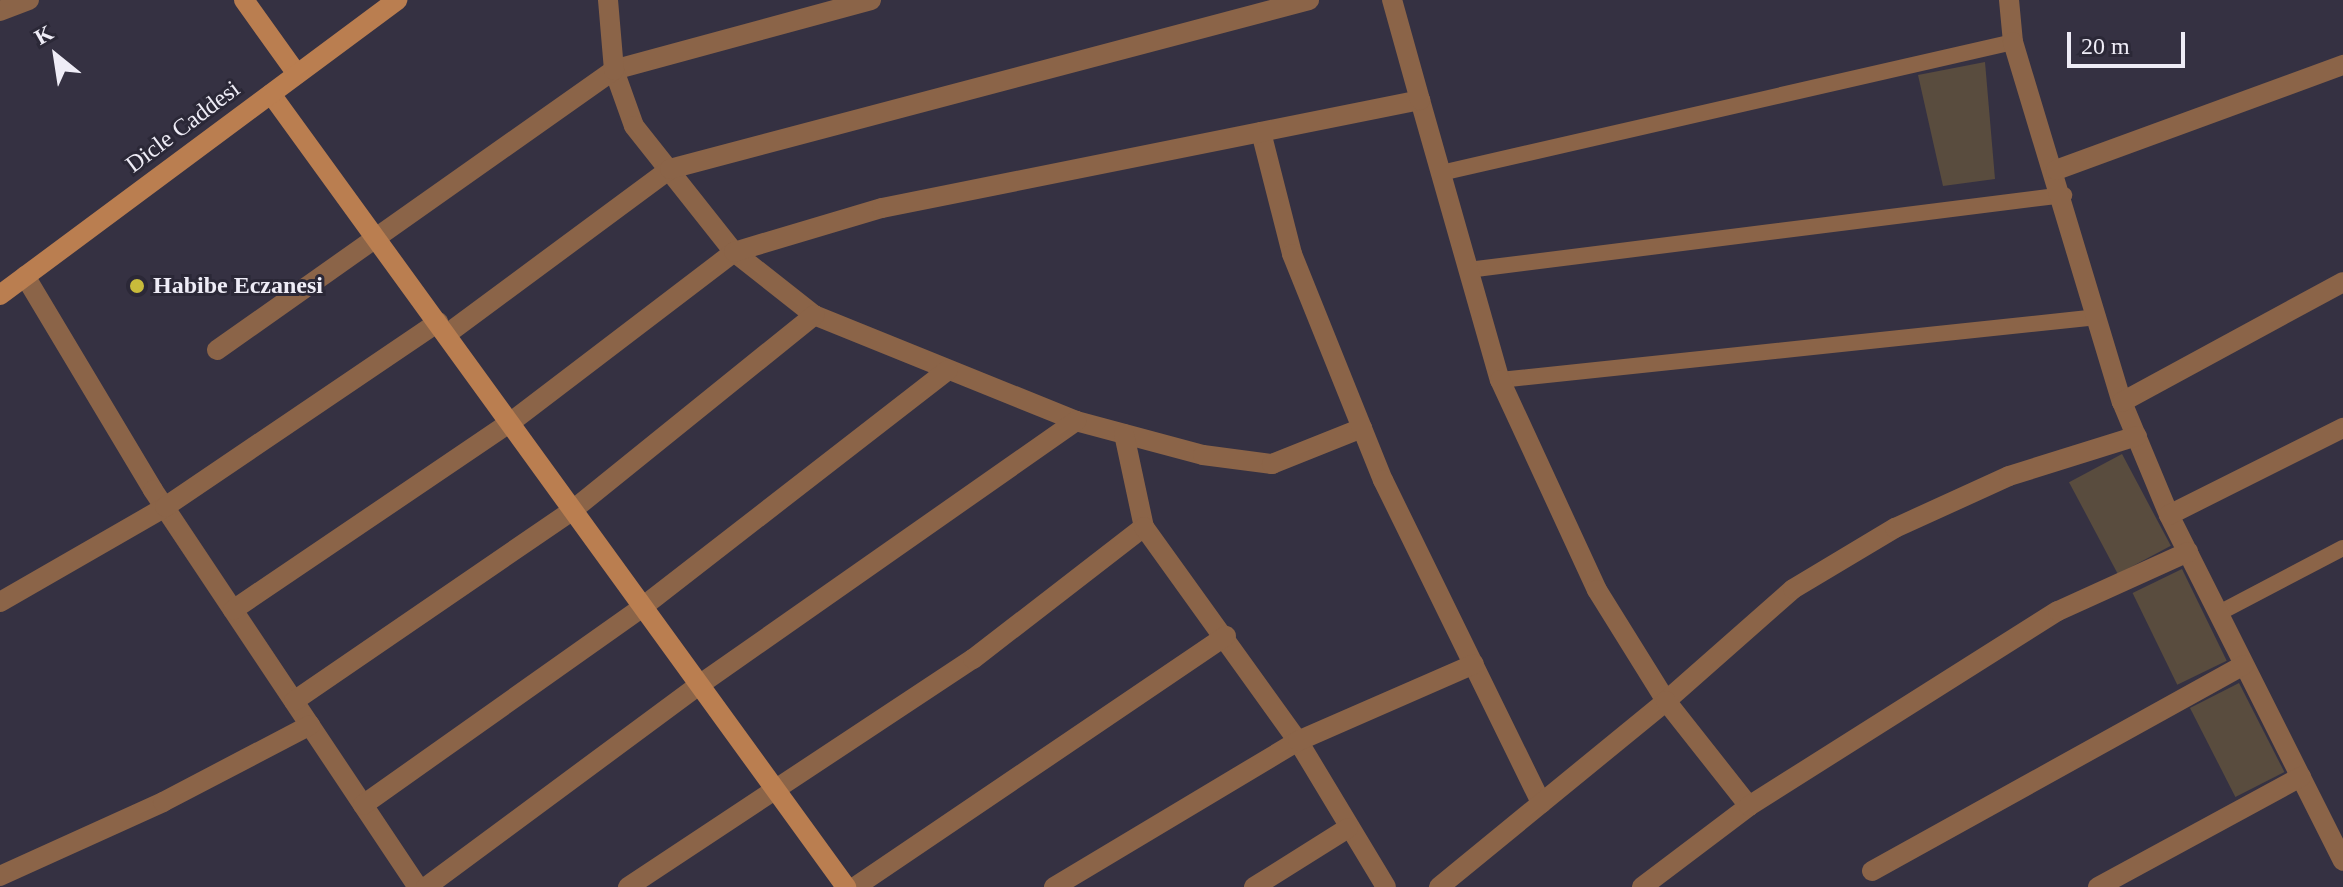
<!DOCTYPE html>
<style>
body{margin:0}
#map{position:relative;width:2343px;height:887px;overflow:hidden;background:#353142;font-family:Georgia,serif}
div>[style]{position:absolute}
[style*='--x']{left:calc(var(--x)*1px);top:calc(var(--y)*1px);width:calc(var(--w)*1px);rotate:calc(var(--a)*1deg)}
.building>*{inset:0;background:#594c3e;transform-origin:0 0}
.lane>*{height:16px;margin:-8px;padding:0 8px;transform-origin:8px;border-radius:8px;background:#8b6448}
.street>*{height:20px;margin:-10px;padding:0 10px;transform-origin:10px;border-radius:10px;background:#8b6448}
.secondary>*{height:20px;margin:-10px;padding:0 10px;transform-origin:10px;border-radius:10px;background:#ba7e50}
.dots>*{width:22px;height:22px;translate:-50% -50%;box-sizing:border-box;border:4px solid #2b2837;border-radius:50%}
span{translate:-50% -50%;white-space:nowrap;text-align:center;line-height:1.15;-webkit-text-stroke:6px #2b2837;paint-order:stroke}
.street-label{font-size:24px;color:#eeecf6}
.poi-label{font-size:24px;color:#eeecf6;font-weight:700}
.left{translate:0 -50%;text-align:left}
.north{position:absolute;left:16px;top:16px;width:80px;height:80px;-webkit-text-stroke:6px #2b2837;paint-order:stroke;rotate:330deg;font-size:22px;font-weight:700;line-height:32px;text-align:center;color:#eeecf6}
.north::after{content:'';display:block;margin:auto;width:28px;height:36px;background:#eeecf6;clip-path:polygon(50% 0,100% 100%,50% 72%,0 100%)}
.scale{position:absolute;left:2067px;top:32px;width:118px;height:36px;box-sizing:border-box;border:4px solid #eeecf6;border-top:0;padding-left:10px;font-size:24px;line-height:28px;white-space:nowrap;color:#eeecf6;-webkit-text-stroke:6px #2b2837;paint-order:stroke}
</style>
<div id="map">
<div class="building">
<i style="clip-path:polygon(1985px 62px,1995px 179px,1943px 186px,1918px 75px)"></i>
<i style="left:2122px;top:454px;width:104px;height:60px;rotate:62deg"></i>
<i style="left:2182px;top:569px;width:102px;height:55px;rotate:64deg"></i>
<i style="left:2239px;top:683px;width:100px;height:55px;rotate:63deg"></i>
</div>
<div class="lane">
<i style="--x:1441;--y:173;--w:587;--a:-12.9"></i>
<i style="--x:1468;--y:270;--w:601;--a:-7.17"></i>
<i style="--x:1500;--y:380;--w:601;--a:-6.01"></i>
<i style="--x:2219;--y:613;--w:140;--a:-27.7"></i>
</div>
<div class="street">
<i style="--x:871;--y:0;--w:266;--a:164.8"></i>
<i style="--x:614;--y:70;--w:59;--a:70.3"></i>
<i style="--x:634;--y:126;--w:161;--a:51.6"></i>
<i style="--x:734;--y:252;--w:102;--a:38.2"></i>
<i style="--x:814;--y:315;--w:283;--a:22"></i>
<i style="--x:1076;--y:421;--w:131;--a:15"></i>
<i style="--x:1203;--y:455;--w:70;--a:7.4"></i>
<i style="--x:1272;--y:464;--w:97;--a:-21.8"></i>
<i style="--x:2009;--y:0;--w:42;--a:84.6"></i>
<i style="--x:2013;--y:42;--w:376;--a:73.2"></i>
<i style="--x:2122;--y:402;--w:122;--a:67.4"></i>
<i style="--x:2169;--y:515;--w:387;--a:63.3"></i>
<i style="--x:0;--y:11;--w:31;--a:-21"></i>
<i style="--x:1420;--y:100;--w:291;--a:74.1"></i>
<i style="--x:1500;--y:380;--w:231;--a:65.2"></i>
<i style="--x:1597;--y:590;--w:131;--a:58.1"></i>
<i style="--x:1666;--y:701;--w:169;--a:-41.4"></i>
<i style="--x:1793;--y:589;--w:119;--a:-30.9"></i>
<i style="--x:1895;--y:528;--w:125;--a:-24.5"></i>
<i style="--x:2009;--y:476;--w:134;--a:-17.4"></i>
<i style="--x:1261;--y:132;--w:126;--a:75.7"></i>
<i style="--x:1292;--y:254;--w:244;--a:68.1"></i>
<i style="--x:1383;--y:480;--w:360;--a:63.9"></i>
<i style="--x:2056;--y:170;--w:306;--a:-20.1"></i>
<i style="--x:25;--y:276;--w:249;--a:59.1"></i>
<i style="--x:153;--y:490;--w:477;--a:56.3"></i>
<i style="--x:447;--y:334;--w:277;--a:-36.5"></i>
<i style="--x:670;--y:169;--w:661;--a:-14.81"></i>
<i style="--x:217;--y:350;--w:486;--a:-35.2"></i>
<i style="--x:614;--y:70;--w:70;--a:-94.9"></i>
<i style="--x:2122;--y:402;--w:251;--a:-28.5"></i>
<i style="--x:1124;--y:434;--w:95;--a:77.9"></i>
<i style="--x:2169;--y:515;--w:195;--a:-26.6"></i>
<i style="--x:0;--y:602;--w:190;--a:-29.9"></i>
<i style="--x:165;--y:507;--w:330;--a:-34.1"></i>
<i style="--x:233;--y:610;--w:336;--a:-34.1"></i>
<i style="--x:511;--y:422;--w:280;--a:-37.3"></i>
<i style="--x:734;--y:252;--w:154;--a:-16.6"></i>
<i style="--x:882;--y:208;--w:549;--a:-11.35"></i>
<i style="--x:1420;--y:100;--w:104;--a:-105.6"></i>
<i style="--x:294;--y:701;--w:340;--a:-34.4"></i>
<i style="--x:574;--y:509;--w:309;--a:-38.9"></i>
<i style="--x:363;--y:805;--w:346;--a:-35.3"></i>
<i style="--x:645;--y:605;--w:383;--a:-37.8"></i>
<i style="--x:1872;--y:871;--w:425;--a:-29"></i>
<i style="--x:0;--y:876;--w:179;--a:-24.4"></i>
<i style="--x:163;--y:802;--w:166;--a:-27.6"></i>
<i style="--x:426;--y:887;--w:343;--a:-36.5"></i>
<i style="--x:702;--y:683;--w:457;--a:-35"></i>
<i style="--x:628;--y:887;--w:414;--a:-33.5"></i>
<i style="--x:973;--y:659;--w:216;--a:-37.7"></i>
<i style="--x:1144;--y:527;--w:264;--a:54.3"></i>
<i style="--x:1298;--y:741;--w:170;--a:58.9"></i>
<i style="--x:855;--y:887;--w:448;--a:-34.1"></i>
<i style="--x:1054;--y:887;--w:284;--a:-30.9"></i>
<i style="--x:1298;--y:741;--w:192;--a:-23.6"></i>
<i style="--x:1254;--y:887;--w:111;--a:-32.1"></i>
<i style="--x:1439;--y:887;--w:293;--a:-39.3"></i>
<i style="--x:1666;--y:701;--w:134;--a:51.7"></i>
<i style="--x:1642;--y:887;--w:134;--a:-37.1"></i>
<i style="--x:1749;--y:806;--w:365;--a:-32.3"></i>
<i style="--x:2058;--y:611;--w:143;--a:-24.4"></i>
<i style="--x:2098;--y:887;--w:231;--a:-28.5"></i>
</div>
<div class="secondary">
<i style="--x:244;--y:0;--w:91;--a:54.4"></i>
<i style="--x:271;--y:94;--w:980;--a:54.05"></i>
<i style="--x:0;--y:295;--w:495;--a:-36.6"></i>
</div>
<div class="dots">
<i style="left:137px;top:286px;background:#c8bb3b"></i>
</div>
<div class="street-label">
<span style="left:183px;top:127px;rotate:-37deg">Dicle Caddesi</span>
</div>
<div class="poi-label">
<span class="left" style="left:153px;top:286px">Habibe Eczanesi</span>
</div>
<div class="north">K</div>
<div class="scale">20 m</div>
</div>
